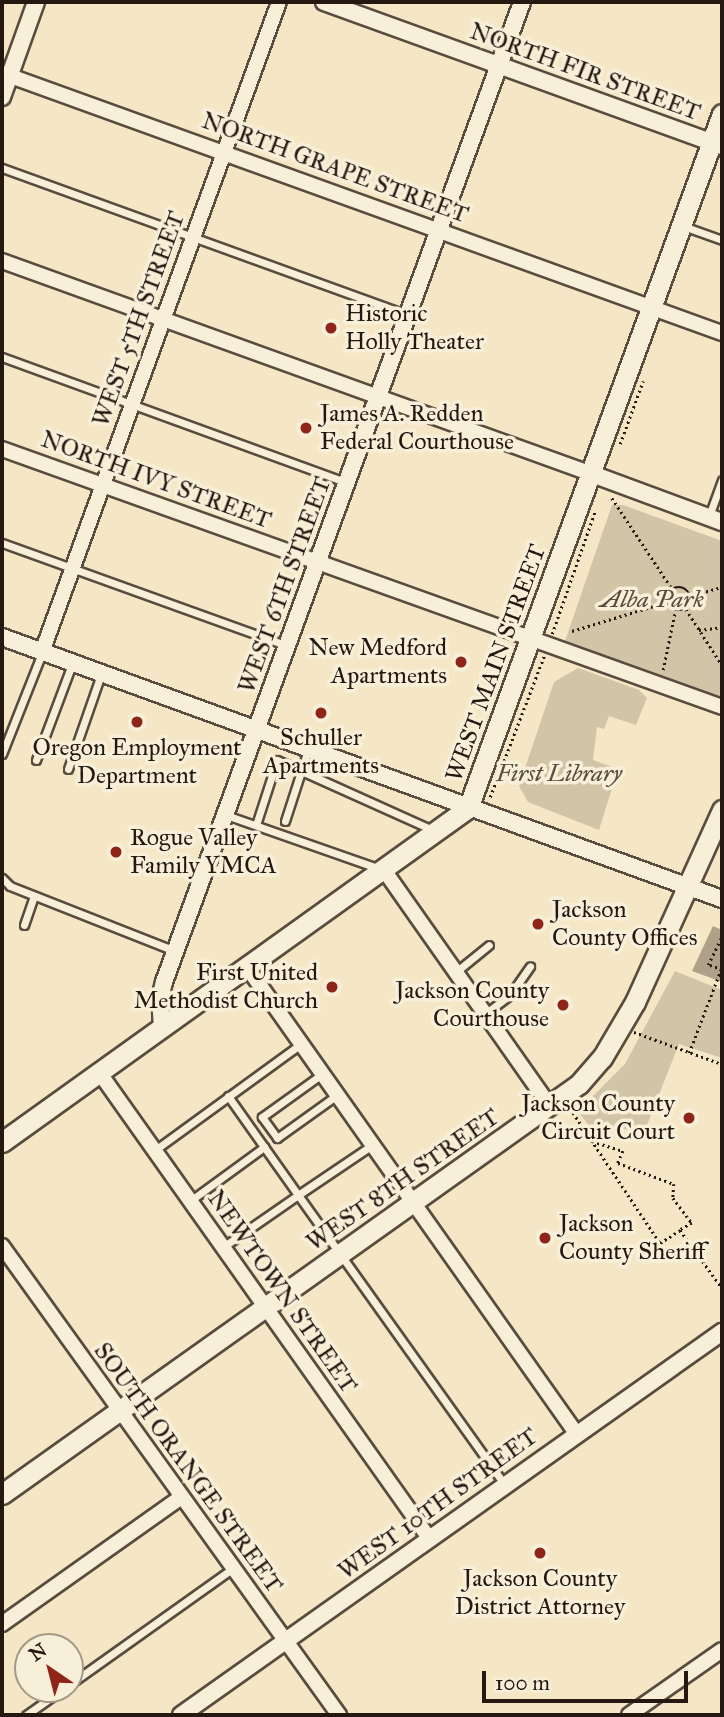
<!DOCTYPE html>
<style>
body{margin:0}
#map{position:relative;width:724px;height:1717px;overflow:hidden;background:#f5e7c5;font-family:"IM FELL Great Primer",serif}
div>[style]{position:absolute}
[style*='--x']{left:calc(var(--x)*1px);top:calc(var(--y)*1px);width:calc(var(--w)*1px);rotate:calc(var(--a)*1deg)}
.green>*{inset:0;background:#d2c4a6}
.water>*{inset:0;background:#aea188}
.path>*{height:2.5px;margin-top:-1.25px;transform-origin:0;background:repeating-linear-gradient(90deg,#251811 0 2px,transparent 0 5.5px)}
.path>.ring{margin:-1.25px;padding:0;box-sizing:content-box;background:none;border:2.5px solid #251811;border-radius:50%}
.roads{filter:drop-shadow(2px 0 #594c3e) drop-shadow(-2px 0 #594c3e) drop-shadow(0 2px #594c3e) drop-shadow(0 -2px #594c3e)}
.service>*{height:7px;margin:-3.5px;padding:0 3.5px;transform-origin:3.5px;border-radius:3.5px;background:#f8efd9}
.minor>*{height:14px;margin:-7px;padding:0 7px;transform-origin:7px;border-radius:7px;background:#f8efd9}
.tertiary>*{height:16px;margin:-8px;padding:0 8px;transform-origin:8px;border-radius:8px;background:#f8efd9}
.secondary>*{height:19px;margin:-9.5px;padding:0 9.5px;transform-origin:9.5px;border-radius:9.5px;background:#f8efd9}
.dots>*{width:19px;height:19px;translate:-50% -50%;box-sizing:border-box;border:4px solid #f8efd9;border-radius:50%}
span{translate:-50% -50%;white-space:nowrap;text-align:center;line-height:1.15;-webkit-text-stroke:7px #f8efd9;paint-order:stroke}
.street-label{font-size:24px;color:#251811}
.poi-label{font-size:24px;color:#251811}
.left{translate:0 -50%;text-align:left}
.right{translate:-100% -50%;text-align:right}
.park-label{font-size:24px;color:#594c3e;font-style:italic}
.frame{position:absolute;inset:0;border:4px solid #251811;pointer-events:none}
.north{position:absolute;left:14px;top:1633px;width:70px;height:70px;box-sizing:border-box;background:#f8efd9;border:2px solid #a49989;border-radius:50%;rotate:325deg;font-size:19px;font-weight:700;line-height:28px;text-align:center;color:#251811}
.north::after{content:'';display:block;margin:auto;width:24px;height:32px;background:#8f2418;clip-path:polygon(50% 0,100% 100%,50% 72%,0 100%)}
.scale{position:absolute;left:482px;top:1671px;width:206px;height:32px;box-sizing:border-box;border:4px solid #251811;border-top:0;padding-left:9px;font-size:21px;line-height:24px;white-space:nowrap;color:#251811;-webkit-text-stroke:5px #f8efd9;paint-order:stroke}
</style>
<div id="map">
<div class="green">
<i style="clip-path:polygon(612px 505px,623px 505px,722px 541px,722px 701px,564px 644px)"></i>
<i style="clip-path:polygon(578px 668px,639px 690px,647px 698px,636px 725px,609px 716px,604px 729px,597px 727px,593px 760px,618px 769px,599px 830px,528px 802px,519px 786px,554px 682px)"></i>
<i style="clip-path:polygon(675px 971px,722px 990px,722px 1058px,679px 1044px,643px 1135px,615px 1126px,595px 1134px,578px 1111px,625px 1064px)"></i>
</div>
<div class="water">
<i style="clip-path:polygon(713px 926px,722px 930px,722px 982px,692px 971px)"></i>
</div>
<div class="path">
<i style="--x:620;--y:444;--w:67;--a:-69.9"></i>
<i style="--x:612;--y:498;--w:107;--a:56.5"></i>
<i class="ring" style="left:667px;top:587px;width:21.5px;height:21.5px"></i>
<i style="--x:690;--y:596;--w:33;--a:-16"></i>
<i style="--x:686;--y:609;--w:67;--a:57.3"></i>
<i style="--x:699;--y:630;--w:23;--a:-7"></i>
<i style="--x:572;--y:631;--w:99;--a:-17"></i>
<i style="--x:552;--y:634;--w:130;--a:-70.7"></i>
<i style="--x:663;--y:670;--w:59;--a:-78.3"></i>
<i style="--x:490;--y:797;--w:151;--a:-69"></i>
<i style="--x:722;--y:970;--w:15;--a:-160"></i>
<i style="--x:708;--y:965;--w:32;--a:-64"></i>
<i style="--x:634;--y:1032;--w:94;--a:20"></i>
<i style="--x:689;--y:1053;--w:90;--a:-69.1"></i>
<i style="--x:570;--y:1108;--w:162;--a:56.3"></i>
<i style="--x:660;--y:1243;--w:24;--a:-33"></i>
<i style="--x:680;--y:1230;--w:72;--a:54.1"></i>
<i style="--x:592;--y:1141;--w:33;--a:18"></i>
<i style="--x:623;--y:1151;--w:13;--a:113"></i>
<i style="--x:618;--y:1163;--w:60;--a:20.6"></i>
<i style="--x:674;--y:1184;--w:14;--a:94"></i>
<i style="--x:673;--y:1198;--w:31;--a:53"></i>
<i style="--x:692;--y:1223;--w:14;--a:150"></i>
</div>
<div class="roads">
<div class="service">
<i style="--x:2;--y:168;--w:432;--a:19.9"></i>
<i style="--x:683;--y:226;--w:41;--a:19.7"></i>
<i style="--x:2;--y:357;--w:366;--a:20"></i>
<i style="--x:709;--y:516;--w:38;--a:-70"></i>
<i style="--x:2;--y:543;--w:302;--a:19.8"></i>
<i style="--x:2;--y:754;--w:109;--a:-68.4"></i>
<i style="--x:36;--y:760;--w:103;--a:-69.4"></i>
<i style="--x:68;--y:769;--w:101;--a:-70.8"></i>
<i style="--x:226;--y:815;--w:163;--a:19.3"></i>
<i style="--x:285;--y:821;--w:75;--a:-72.1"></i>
<i style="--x:256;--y:825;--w:68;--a:-72.1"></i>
<i style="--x:277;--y:760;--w:171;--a:24.2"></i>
<i style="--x:2;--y:878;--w:11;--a:45"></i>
<i style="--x:10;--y:886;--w:177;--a:21.5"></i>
<i style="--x:24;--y:925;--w:31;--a:-71"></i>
<i style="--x:457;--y:971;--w:41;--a:-39.1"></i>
<i style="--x:486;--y:1013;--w:30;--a:-37"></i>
<i style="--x:510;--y:995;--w:35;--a:-55"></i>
<i style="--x:322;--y:1074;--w:74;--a:144.4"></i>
<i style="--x:262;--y:1117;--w:26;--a:54"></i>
<i style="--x:277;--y:1138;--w:74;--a:-35.6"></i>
<i style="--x:228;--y:1096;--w:121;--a:54.7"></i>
<i style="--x:298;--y:1195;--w:89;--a:-34"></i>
<i style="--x:155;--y:1150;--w:180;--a:-36"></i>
<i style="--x:190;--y:1201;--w:92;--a:-36.1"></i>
<i style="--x:223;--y:1247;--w:91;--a:-34.7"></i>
<i style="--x:298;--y:1195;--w:355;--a:54.5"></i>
<i style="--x:70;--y:1684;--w:200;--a:-35.4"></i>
<i style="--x:26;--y:1715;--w:45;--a:-35.1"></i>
</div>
<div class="minor">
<i style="--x:2;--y:73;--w:766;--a:19.86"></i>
<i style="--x:2;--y:261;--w:627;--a:19.85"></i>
<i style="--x:2;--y:449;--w:765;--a:19.71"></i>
<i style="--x:42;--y:652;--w:692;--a:-69.97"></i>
<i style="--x:384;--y:870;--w:289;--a:54.9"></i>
<i style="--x:247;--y:967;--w:570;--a:54.78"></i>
<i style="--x:99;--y:1072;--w:571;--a:54.7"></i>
<i style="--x:2;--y:1246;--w:578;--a:54.3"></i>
<i style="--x:2;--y:1624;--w:218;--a:-35.3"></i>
<i style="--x:629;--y:1715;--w:113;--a:-35"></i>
</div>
<div class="tertiary">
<i style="--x:324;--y:2;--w:423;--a:19.9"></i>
<i style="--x:2;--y:97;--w:101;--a:-70.3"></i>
<i style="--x:592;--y:474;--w:139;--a:20.3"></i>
<i style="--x:2;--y:637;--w:766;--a:20"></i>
<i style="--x:162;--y:1027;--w:29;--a:-94"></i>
<i style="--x:160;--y:998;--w:16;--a:-76"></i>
<i style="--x:164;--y:982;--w:1043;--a:-69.93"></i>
<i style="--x:181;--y:1715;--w:663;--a:-35.3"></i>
</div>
<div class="secondary">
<i style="--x:2;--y:1142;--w:573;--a:-35.63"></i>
<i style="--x:468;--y:808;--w:739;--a:-69.9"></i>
<i style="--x:2;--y:1494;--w:708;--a:-35.4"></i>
<i style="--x:579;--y:1084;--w:35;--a:-49"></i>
<i style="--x:602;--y:1058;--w:65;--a:-59.5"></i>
<i style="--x:635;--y:1002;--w:211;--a:-65.6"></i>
</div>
</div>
<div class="dots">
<i style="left:331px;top:328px;background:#8f2418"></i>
<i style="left:306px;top:428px;background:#8f2418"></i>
<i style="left:461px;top:662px;background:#8f2418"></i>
<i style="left:321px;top:713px;background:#8f2418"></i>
<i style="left:137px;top:722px;background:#8f2418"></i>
<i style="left:116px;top:852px;background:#8f2418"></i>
<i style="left:538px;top:924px;background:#8f2418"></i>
<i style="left:332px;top:987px;background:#8f2418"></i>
<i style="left:563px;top:1005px;background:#8f2418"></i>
<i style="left:689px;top:1118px;background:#8f2418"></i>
<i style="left:545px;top:1238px;background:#8f2418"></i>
<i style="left:540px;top:1553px;background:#8f2418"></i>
</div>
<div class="street-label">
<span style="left:585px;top:72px;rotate:20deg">NORTH FIR STREET</span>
<span style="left:335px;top:168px;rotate:20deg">NORTH GRAPE STREET</span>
<span style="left:139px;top:319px;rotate:-70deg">WEST 5TH STREET</span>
<span style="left:156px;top:480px;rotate:20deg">NORTH IVY STREET</span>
<span style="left:285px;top:585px;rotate:-70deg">WEST 6TH STREET</span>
<span style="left:496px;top:663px;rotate:-70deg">WEST MAIN STREET</span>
<span style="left:403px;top:1180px;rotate:-35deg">WEST 8TH STREET</span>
<span style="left:282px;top:1292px;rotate:55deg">NEWTOWN STREET</span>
<span style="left:188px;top:1468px;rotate:54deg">SOUTH ORANGE STREET</span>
<span style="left:438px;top:1504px;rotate:-36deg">WEST 10TH STREET</span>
</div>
<div class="poi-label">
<span class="left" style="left:345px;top:328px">Historic<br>Holly Theater</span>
<span class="left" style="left:320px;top:428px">James A. Redden<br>Federal Courthouse</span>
<span class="right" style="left:447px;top:662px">New Medford<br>Apartments</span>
<span style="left:321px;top:752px">Schuller<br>Apartments</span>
<span style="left:137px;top:762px">Oregon Employment<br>Department</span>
<span class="left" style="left:130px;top:852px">Rogue Valley<br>Family YMCA</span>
<span class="left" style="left:552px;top:924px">Jackson<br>County Offices</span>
<span class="right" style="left:318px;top:987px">First United<br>Methodist Church</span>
<span class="right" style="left:549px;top:1005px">Jackson County<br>Courthouse</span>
<span class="right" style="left:675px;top:1118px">Jackson County<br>Circuit Court</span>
<span class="left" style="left:559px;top:1238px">Jackson<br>County Sheriff</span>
<span style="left:540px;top:1593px">Jackson County<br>District Attorney</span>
</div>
<div class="park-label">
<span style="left:652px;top:600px">Alba Park</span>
<span style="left:559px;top:774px">First Library</span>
</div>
<div class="frame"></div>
<div class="north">N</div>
<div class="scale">100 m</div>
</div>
